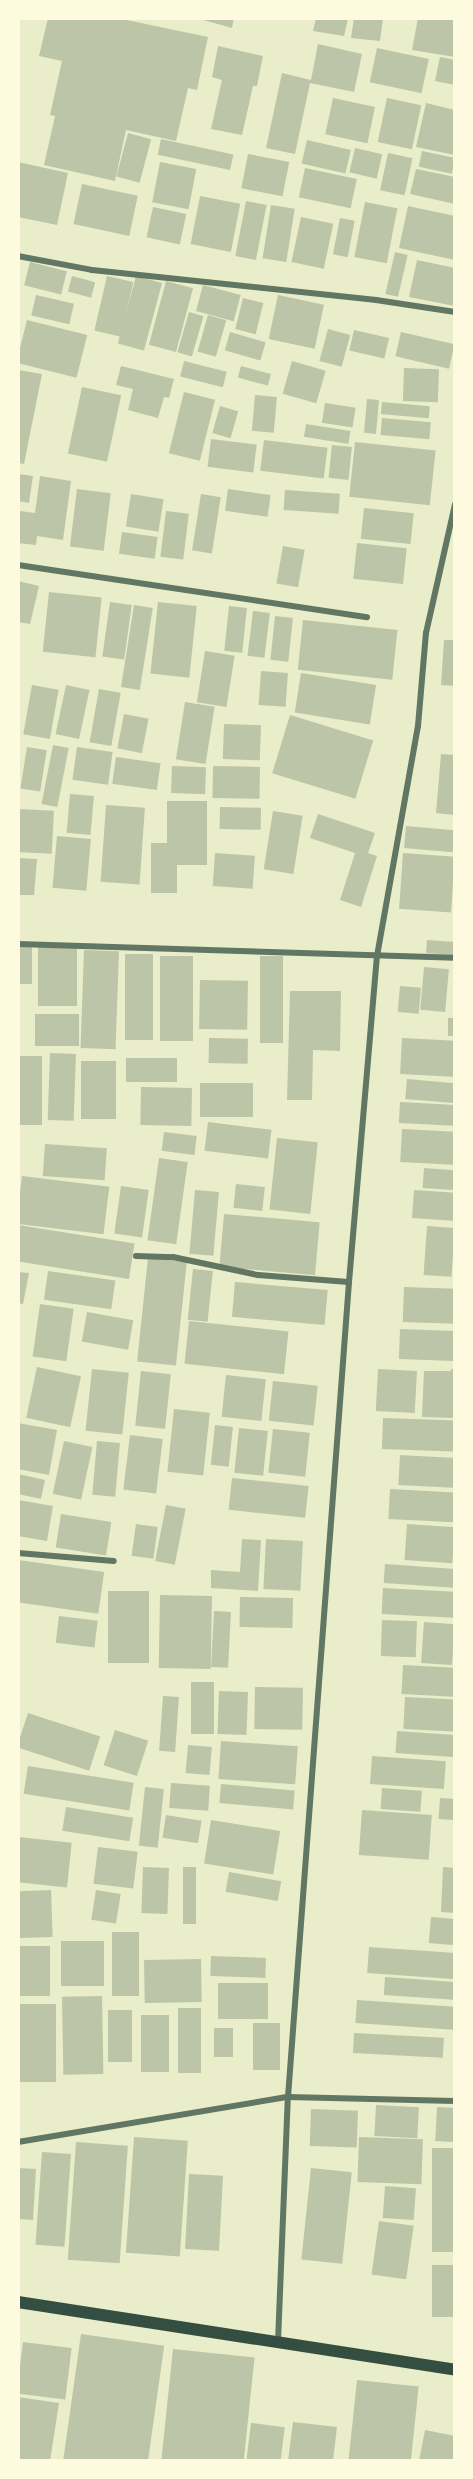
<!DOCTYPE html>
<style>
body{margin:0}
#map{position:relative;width:473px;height:2479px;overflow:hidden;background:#e9edc9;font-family:Inter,sans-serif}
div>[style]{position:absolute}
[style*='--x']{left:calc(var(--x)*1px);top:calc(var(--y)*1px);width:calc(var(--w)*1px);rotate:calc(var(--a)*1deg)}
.building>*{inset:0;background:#bcc5a7;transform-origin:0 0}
.minor>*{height:6px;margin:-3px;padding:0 3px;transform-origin:3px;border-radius:3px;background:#617663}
.secondary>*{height:12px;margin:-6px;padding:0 6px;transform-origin:6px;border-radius:6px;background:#344e41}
span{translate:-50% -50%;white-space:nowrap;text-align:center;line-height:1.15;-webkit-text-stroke:4.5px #fefae0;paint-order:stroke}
.frame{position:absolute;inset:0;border:20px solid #fefae0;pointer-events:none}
</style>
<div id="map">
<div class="building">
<i style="clip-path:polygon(48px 18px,117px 18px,208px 37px,197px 90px,188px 88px,176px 141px,126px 130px,115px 181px,44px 165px,55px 116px,50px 115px,62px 61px,39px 56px)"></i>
<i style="clip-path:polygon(196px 18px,234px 18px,232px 28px)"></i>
<i style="clip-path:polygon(316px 18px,348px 18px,344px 36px,313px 31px)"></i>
<i style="clip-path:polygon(354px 18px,383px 18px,380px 41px,351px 38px)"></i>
<i style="clip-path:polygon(418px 18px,455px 19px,455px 57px,412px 50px)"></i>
<i style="clip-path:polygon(318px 44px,362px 54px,354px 92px,310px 83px,295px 154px,266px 148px,282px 73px,311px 80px)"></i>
<i style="clip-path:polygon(218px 46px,263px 56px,257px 86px,253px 86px,242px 135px,211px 129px,222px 80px,212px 77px)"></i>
<i style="left:377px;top:48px;width:53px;height:35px;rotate:12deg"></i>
<i style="clip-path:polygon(440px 57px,455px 60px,455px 85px,435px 81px)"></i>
<i style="left:333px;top:98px;width:43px;height:37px;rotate:12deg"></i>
<i style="left:387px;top:98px;width:35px;height:45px;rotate:12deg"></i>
<i style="clip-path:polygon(426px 103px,455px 110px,455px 155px,416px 147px)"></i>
<i style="left:128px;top:133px;width:24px;height:45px;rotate:15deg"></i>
<i style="left:161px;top:139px;width:74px;height:16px;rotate:12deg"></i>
<i style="left:307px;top:140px;width:45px;height:24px;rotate:13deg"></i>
<i style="left:355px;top:148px;width:28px;height:25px;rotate:13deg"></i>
<i style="left:422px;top:151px;width:34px;height:16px;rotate:12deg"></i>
<i style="left:388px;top:153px;width:25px;height:38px;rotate:12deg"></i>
<i style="left:248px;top:154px;width:42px;height:35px;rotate:11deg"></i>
<i style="clip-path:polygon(18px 162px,68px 173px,57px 225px,18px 217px)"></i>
<i style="left:160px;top:162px;width:37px;height:41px;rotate:11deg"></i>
<i style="left:305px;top:168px;width:53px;height:30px;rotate:12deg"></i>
<i style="clip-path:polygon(416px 169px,455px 177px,455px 204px,410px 194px)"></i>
<i style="left:82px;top:184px;width:57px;height:41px;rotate:12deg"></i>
<i style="left:200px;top:196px;width:41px;height:49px;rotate:11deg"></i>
<i style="left:246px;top:201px;width:21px;height:56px;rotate:11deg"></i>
<i style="left:365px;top:202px;width:33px;height:56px;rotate:11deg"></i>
<i style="left:271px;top:205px;width:24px;height:54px;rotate:9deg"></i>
<i style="clip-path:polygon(408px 206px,455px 216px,455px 260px,399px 248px)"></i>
<i style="left:153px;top:207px;width:34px;height:31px;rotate:12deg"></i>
<i style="left:301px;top:217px;width:33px;height:46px;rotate:12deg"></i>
<i style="left:340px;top:218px;width:15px;height:37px;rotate:11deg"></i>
<i style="left:395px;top:252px;width:13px;height:43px;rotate:13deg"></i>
<i style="clip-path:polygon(417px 260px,455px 268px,455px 306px,409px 297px)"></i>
<i style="left:30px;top:262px;width:38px;height:24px;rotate:14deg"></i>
<i style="left:72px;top:276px;width:24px;height:16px;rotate:15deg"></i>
<i style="left:107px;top:276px;width:27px;height:56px;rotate:13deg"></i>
<i style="left:136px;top:276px;width:27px;height:70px;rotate:15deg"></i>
<i style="left:166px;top:281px;width:28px;height:66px;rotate:15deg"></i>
<i style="left:203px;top:285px;width:39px;height:27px;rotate:15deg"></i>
<i style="left:36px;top:295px;width:39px;height:21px;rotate:13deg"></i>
<i style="left:278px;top:295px;width:47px;height:45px;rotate:12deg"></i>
<i style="left:243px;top:298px;width:21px;height:32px;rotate:14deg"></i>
<i style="left:189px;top:312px;width:15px;height:42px;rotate:16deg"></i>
<i style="left:208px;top:315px;width:19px;height:38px;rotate:16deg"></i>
<i style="left:27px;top:320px;width:62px;height:44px;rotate:14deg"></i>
<i style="left:328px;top:329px;width:23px;height:33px;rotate:15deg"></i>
<i style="left:354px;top:330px;width:36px;height:21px;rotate:13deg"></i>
<i style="left:230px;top:332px;width:37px;height:19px;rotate:16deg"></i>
<i style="left:401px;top:332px;width:55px;height:25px;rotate:13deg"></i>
<i style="left:184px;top:361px;width:44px;height:16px;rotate:14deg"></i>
<i style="left:292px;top:361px;width:35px;height:34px;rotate:16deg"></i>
<i style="clip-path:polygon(121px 366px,174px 379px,169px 398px,164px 397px,158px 418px,128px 410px,133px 389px,116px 385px)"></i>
<i style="left:241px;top:366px;width:31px;height:12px;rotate:15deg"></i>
<i style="left:404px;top:368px;width:35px;height:33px;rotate:2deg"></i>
<i style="clip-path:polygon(18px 370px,42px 374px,24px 464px,18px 463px)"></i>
<i style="left:82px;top:387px;width:40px;height:68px;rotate:12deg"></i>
<i style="left:184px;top:392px;width:32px;height:63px;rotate:14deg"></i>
<i style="left:255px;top:395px;width:22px;height:36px;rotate:5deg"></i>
<i style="left:367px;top:399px;width:12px;height:34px;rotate:5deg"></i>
<i style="left:382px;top:402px;width:48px;height:12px;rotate:5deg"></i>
<i style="left:325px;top:403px;width:31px;height:20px;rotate:9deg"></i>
<i style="left:220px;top:406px;width:19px;height:28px;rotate:16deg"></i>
<i style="left:382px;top:418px;width:49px;height:17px;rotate:5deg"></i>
<i style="left:306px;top:424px;width:45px;height:13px;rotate:9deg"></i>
<i style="left:211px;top:439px;width:46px;height:28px;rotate:7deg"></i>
<i style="left:264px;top:440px;width:64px;height:31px;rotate:7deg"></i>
<i style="left:355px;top:442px;width:81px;height:55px;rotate:6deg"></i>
<i style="left:332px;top:445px;width:20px;height:33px;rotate:6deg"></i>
<i style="clip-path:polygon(18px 474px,33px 476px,29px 503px,18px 501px)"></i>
<i style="clip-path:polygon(40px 476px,71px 481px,63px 540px,37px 536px,36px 545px,18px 543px,20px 511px,35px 513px)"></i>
<i style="left:77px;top:489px;width:34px;height:58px;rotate:7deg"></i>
<i style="left:228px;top:489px;width:43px;height:22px;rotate:8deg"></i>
<i style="left:285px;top:490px;width:55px;height:20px;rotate:4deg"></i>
<i style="left:131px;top:494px;width:33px;height:33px;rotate:9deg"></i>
<i style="left:201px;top:494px;width:20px;height:57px;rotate:9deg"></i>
<i style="left:364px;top:508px;width:50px;height:31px;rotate:6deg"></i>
<i style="left:166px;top:511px;width:23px;height:46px;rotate:7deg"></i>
<i style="left:122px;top:532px;width:36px;height:22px;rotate:8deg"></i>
<i style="left:357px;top:543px;width:50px;height:36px;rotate:6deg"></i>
<i style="left:283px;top:546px;width:22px;height:38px;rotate:10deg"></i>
<i style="clip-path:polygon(18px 581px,39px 586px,30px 624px,18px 622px)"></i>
<i style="left:49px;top:592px;width:53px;height:60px;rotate:6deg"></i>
<i style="left:110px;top:602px;width:22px;height:55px;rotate:8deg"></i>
<i style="left:158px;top:602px;width:39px;height:72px;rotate:6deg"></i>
<i style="left:134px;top:605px;width:19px;height:83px;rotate:9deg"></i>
<i style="left:229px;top:606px;width:18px;height:45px;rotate:6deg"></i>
<i style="left:253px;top:611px;width:17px;height:45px;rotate:7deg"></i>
<i style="left:275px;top:616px;width:18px;height:44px;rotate:6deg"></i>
<i style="left:303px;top:620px;width:95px;height:50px;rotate:6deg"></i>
<i style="clip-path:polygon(444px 640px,455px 640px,455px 686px,441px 685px)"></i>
<i style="left:205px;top:651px;width:30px;height:52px;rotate:9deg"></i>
<i style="left:261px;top:671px;width:27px;height:34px;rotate:4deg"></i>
<i style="left:301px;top:673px;width:76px;height:40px;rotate:9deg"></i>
<i style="left:32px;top:685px;width:27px;height:50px;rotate:10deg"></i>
<i style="left:66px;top:685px;width:24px;height:50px;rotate:12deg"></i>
<i style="left:99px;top:689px;width:22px;height:54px;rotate:10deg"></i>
<i style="left:185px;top:702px;width:30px;height:58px;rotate:9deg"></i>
<i style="left:124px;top:714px;width:25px;height:35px;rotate:11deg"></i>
<i style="left:290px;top:715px;width:87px;height:61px;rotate:17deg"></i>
<i style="left:224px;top:724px;width:37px;height:35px;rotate:2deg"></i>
<i style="left:53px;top:745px;width:16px;height:60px;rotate:11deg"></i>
<i style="left:27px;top:747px;width:20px;height:42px;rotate:9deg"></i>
<i style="left:77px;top:747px;width:36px;height:33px;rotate:8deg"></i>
<i style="clip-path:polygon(441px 754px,455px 755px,455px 815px,436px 813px)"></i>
<i style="left:116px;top:757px;width:45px;height:27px;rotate:8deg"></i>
<i style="left:172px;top:766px;width:34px;height:27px;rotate:2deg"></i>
<i style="left:213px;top:766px;width:47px;height:32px;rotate:1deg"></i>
<i style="left:70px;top:794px;width:24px;height:39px;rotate:5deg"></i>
<i style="clip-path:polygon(167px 801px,207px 801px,207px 865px,177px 865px,177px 893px,151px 893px,151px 843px,167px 843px)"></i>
<i style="left:106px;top:805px;width:39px;height:77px;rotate:4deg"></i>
<i style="left:220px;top:807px;width:41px;height:22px;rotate:1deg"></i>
<i style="left:19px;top:809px;width:35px;height:43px;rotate:3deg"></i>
<i style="left:273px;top:811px;width:30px;height:59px;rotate:9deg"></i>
<i style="clip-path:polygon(318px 814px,375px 833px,368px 853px,377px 856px,361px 907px,340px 900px,355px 853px,310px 838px)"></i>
<i style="left:406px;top:826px;width:49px;height:22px;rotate:5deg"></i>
<i style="left:57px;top:836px;width:34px;height:52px;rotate:5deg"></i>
<i style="left:215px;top:853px;width:40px;height:33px;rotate:4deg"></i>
<i style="left:403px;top:853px;width:52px;height:56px;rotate:4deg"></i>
<i style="clip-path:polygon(18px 858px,37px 859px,34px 895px,18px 895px)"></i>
<i style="left:427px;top:940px;width:28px;height:13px;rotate:4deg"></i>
<i style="left:18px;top:945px;width:14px;height:39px"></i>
<i style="left:38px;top:947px;width:39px;height:59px"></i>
<i style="left:84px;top:950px;width:35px;height:98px;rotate:2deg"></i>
<i style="left:125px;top:954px;width:28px;height:86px"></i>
<i style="left:160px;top:956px;width:33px;height:85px"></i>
<i style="left:260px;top:956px;width:23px;height:87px"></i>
<i style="left:424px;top:967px;width:25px;height:43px;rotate:5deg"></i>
<i style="left:200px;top:980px;width:48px;height:49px;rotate:1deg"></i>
<i style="left:400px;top:986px;width:21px;height:26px;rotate:5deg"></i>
<i style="clip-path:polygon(290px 991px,341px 991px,340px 1051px,313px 1050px,312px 1100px,287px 1100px)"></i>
<i style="left:35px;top:1014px;width:44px;height:32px"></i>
<i style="left:448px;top:1018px;width:7px;height:18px"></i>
<i style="left:209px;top:1038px;width:39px;height:25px;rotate:1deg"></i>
<i style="left:402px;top:1038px;width:53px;height:36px;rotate:3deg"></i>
<i style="left:50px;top:1053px;width:26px;height:67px;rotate:2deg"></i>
<i style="left:19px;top:1056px;width:23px;height:69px"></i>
<i style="left:177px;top:1058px;width:24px;height:51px;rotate:90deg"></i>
<i style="left:81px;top:1061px;width:35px;height:58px"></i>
<i style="left:407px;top:1079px;width:48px;height:20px;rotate:5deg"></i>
<i style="left:200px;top:1083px;width:53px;height:34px"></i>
<i style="left:141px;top:1087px;width:51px;height:38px;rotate:1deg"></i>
<i style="left:400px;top:1102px;width:55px;height:21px;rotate:3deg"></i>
<i style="left:208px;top:1122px;width:64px;height:29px;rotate:7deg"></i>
<i style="left:402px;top:1129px;width:53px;height:33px;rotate:3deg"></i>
<i style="left:164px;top:1132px;width:33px;height:19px;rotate:7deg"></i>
<i style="left:277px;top:1138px;width:41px;height:72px;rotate:6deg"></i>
<i style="left:45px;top:1144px;width:62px;height:32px;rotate:4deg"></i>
<i style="left:159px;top:1158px;width:29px;height:83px;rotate:8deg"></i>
<i style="left:424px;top:1168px;width:31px;height:20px;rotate:4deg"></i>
<i style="left:22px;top:1176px;width:88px;height:48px;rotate:7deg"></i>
<i style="left:236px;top:1184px;width:29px;height:24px;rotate:6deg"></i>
<i style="left:121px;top:1186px;width:28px;height:48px;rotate:8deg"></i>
<i style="left:195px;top:1190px;width:24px;height:64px;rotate:5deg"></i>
<i style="left:414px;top:1190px;width:41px;height:28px;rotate:4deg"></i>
<i style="left:224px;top:1214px;width:96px;height:53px;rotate:5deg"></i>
<i style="left:18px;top:1225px;width:118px;height:36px;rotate:9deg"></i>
<i style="left:427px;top:1226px;width:28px;height:49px;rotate:4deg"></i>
<i style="left:148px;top:1258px;width:39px;height:104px;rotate:6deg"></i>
<i style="left:193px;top:1269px;width:20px;height:51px;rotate:6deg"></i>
<i style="left:48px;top:1271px;width:68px;height:29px;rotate:8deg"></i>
<i style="clip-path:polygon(18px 1272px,29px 1273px,23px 1304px,18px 1303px)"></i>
<i style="left:235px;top:1282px;width:93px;height:35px;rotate:5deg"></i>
<i style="left:404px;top:1287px;width:51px;height:35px;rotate:2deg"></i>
<i style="left:40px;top:1304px;width:34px;height:53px;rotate:8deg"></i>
<i style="left:87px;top:1312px;width:47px;height:30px;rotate:10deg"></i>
<i style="left:189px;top:1321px;width:100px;height:43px;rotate:6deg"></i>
<i style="left:400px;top:1329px;width:55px;height:30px;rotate:2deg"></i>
<i style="left:37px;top:1367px;width:45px;height:52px;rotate:12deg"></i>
<i style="left:92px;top:1369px;width:37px;height:62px;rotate:6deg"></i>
<i style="left:378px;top:1369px;width:39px;height:42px;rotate:3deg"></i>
<i style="clip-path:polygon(451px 1369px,455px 1369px,455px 1418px,422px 1417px,424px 1371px,451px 1371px)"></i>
<i style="left:141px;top:1371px;width:30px;height:55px;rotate:6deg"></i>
<i style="left:226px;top:1375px;width:40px;height:42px;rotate:6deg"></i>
<i style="left:273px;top:1381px;width:45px;height:40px;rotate:6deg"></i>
<i style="left:174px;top:1409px;width:36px;height:63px;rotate:6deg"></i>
<i style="left:383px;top:1418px;width:72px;height:31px;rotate:2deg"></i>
<i style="clip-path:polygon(18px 1423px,57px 1430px,49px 1475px,18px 1469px)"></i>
<i style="left:215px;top:1425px;width:18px;height:40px;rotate:6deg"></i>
<i style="left:239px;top:1428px;width:29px;height:45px;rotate:6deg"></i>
<i style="left:273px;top:1429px;width:37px;height:44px;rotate:6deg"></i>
<i style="left:130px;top:1435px;width:33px;height:55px;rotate:7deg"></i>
<i style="left:64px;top:1441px;width:29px;height:54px;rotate:12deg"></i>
<i style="left:97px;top:1441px;width:23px;height:54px;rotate:5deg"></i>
<i style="left:400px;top:1455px;width:55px;height:30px;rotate:3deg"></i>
<i style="clip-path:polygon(18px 1474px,45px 1480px,41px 1499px,18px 1494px)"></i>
<i style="left:232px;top:1478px;width:77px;height:32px;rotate:6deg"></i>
<i style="left:390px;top:1489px;width:65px;height:30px;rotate:3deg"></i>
<i style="clip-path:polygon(18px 1500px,53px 1506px,47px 1541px,18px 1536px)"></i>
<i style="left:166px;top:1505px;width:20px;height:57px;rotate:11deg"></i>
<i style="left:61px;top:1514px;width:51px;height:34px;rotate:9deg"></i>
<i style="left:136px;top:1524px;width:22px;height:32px;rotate:8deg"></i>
<i style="left:407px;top:1524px;width:48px;height:36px;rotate:4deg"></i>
<i style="clip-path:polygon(242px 1539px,261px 1540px,258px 1591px,211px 1588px,211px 1570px,240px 1572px)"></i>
<i style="left:266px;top:1539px;width:37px;height:50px;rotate:3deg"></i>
<i style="left:18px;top:1560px;width:87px;height:42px;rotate:8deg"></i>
<i style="left:385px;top:1564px;width:70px;height:19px;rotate:4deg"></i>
<i style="left:383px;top:1588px;width:72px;height:26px;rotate:3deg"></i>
<i style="left:108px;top:1591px;width:41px;height:72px"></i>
<i style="left:160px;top:1595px;width:52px;height:73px;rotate:1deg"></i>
<i style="left:240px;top:1597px;width:53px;height:30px;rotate:1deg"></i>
<i style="left:214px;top:1611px;width:17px;height:56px;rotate:3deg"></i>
<i style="left:59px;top:1616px;width:39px;height:27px;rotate:7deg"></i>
<i style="left:382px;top:1620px;width:35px;height:36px;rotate:2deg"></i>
<i style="left:424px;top:1622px;width:31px;height:41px;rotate:4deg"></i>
<i style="left:403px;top:1665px;width:52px;height:29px;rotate:3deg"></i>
<i style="left:191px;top:1682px;width:23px;height:52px"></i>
<i style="left:255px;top:1687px;width:48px;height:42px;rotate:1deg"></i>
<i style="left:219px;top:1691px;width:29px;height:43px;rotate:2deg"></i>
<i style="left:163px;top:1696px;width:16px;height:55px;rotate:4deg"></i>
<i style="left:405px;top:1697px;width:50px;height:32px;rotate:3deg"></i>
<i style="left:28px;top:1713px;width:76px;height:36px;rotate:18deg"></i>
<i style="left:115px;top:1730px;width:35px;height:37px;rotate:18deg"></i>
<i style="left:397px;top:1731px;width:58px;height:22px;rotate:4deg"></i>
<i style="left:221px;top:1741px;width:77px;height:38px;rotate:4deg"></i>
<i style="left:188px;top:1745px;width:24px;height:28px;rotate:5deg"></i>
<i style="left:372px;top:1756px;width:74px;height:28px;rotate:4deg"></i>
<i style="left:28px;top:1766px;width:107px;height:28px;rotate:9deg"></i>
<i style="left:171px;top:1783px;width:39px;height:25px;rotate:4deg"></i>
<i style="left:221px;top:1784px;width:74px;height:19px;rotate:5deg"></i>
<i style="left:145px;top:1787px;width:19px;height:59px;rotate:6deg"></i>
<i style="left:382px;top:1788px;width:40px;height:21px;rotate:4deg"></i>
<i style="left:440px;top:1798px;width:15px;height:21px;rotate:4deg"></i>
<i style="left:66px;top:1807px;width:68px;height:24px;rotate:9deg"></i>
<i style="left:362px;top:1810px;width:70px;height:45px;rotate:4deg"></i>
<i style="left:166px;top:1815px;width:36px;height:23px;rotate:9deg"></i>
<i style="left:211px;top:1820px;width:70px;height:44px;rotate:9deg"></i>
<i style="left:18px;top:1837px;width:54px;height:45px;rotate:6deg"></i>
<i style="left:98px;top:1847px;width:40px;height:37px;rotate:7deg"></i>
<i style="left:143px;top:1867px;width:26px;height:46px;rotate:2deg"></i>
<i style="left:183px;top:1867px;width:13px;height:57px"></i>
<i style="clip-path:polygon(443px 1867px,455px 1868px,455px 1913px,441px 1912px)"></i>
<i style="left:229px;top:1872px;width:53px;height:20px;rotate:10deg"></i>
<i style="left:51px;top:1890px;width:47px;height:33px;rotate:88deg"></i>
<i style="left:96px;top:1890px;width:25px;height:30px;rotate:9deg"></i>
<i style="left:431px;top:1917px;width:24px;height:26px;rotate:5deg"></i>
<i style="left:112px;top:1932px;width:27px;height:64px"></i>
<i style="left:61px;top:1941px;width:43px;height:45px"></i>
<i style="left:50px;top:1946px;width:50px;height:32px;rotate:90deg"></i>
<i style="left:369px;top:1947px;width:86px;height:26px;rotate:4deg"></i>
<i style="left:211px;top:1956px;width:55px;height:20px;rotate:2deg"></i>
<i style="left:201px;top:1959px;width:43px;height:57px;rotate:89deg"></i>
<i style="left:385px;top:1977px;width:70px;height:18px;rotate:4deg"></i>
<i style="left:218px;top:1983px;width:50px;height:36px"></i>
<i style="left:102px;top:1996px;width:78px;height:40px;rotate:89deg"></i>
<i style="left:357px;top:2000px;width:98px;height:23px;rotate:4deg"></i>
<i style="left:18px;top:2004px;width:38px;height:78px"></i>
<i style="left:178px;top:2008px;width:23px;height:65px"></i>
<i style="left:108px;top:2010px;width:24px;height:52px"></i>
<i style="left:141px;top:2015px;width:28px;height:57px"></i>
<i style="left:253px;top:2023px;width:27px;height:47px"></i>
<i style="left:214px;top:2028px;width:19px;height:29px"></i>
<i style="left:354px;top:2033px;width:90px;height:20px;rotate:3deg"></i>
<i style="left:376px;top:2105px;width:43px;height:31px;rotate:3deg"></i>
<i style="left:437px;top:2107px;width:18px;height:34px;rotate:3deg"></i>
<i style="left:311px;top:2109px;width:47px;height:37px;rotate:2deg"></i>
<i style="left:134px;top:2137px;width:54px;height:116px;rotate:4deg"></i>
<i style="left:359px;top:2137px;width:64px;height:45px;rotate:2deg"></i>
<i style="left:76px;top:2142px;width:52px;height:118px;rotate:4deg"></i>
<i style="left:432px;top:2148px;width:23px;height:104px"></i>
<i style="left:42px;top:2152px;width:29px;height:93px;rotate:4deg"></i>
<i style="clip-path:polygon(18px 2168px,36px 2169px,33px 2220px,18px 2219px)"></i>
<i style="left:311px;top:2168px;width:41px;height:92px;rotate:6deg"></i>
<i style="left:189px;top:2174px;width:34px;height:75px;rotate:3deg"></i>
<i style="left:385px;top:2186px;width:31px;height:32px;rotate:4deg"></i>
<i style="left:379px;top:2221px;width:35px;height:54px;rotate:8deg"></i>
<i style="left:432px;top:2265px;width:23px;height:52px"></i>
<i style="left:81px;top:2334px;width:84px;height:128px;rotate:8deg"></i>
<i style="left:23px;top:2342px;width:49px;height:52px;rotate:7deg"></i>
<i style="left:173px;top:2349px;width:82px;height:113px;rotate:6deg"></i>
<i style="left:357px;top:2380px;width:62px;height:82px;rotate:6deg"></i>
<i style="clip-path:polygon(18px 2397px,59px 2403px,50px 2461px,18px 2461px)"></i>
<i style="clip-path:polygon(293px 2422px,337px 2427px,333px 2461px,288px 2461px)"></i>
<i style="left:251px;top:2423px;width:34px;height:38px;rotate:7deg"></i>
<i style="clip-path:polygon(425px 2430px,455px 2436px,455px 2461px,419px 2461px)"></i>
</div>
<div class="minor">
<i style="--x:18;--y:256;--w:75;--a:10.7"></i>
<i style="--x:92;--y:270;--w:286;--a:6"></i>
<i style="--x:376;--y:300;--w:80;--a:8.6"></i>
<i style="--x:18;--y:565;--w:353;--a:8.5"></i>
<i style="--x:18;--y:944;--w:437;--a:1.8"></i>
<i style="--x:136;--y:1256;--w:37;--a:2"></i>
<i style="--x:173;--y:1257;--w:87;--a:12"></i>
<i style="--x:258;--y:1275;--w:91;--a:4.4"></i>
<i style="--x:18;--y:1553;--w:96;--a:4.8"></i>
<i style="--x:18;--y:2142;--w:274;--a:-9.5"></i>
<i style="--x:288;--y:2097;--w:167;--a:1.4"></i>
<i style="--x:278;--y:2342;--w:245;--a:-87.7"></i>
<i style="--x:288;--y:2097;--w:817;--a:-85.72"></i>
<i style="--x:349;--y:1282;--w:327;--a:-85.1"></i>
<i style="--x:377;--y:956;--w:234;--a:-79.9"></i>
<i style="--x:418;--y:726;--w:93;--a:-85.1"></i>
<i style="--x:426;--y:633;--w:132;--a:-77.3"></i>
</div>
<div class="secondary">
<i style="--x:18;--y:2302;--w:442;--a:8.8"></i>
</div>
<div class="frame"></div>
</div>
